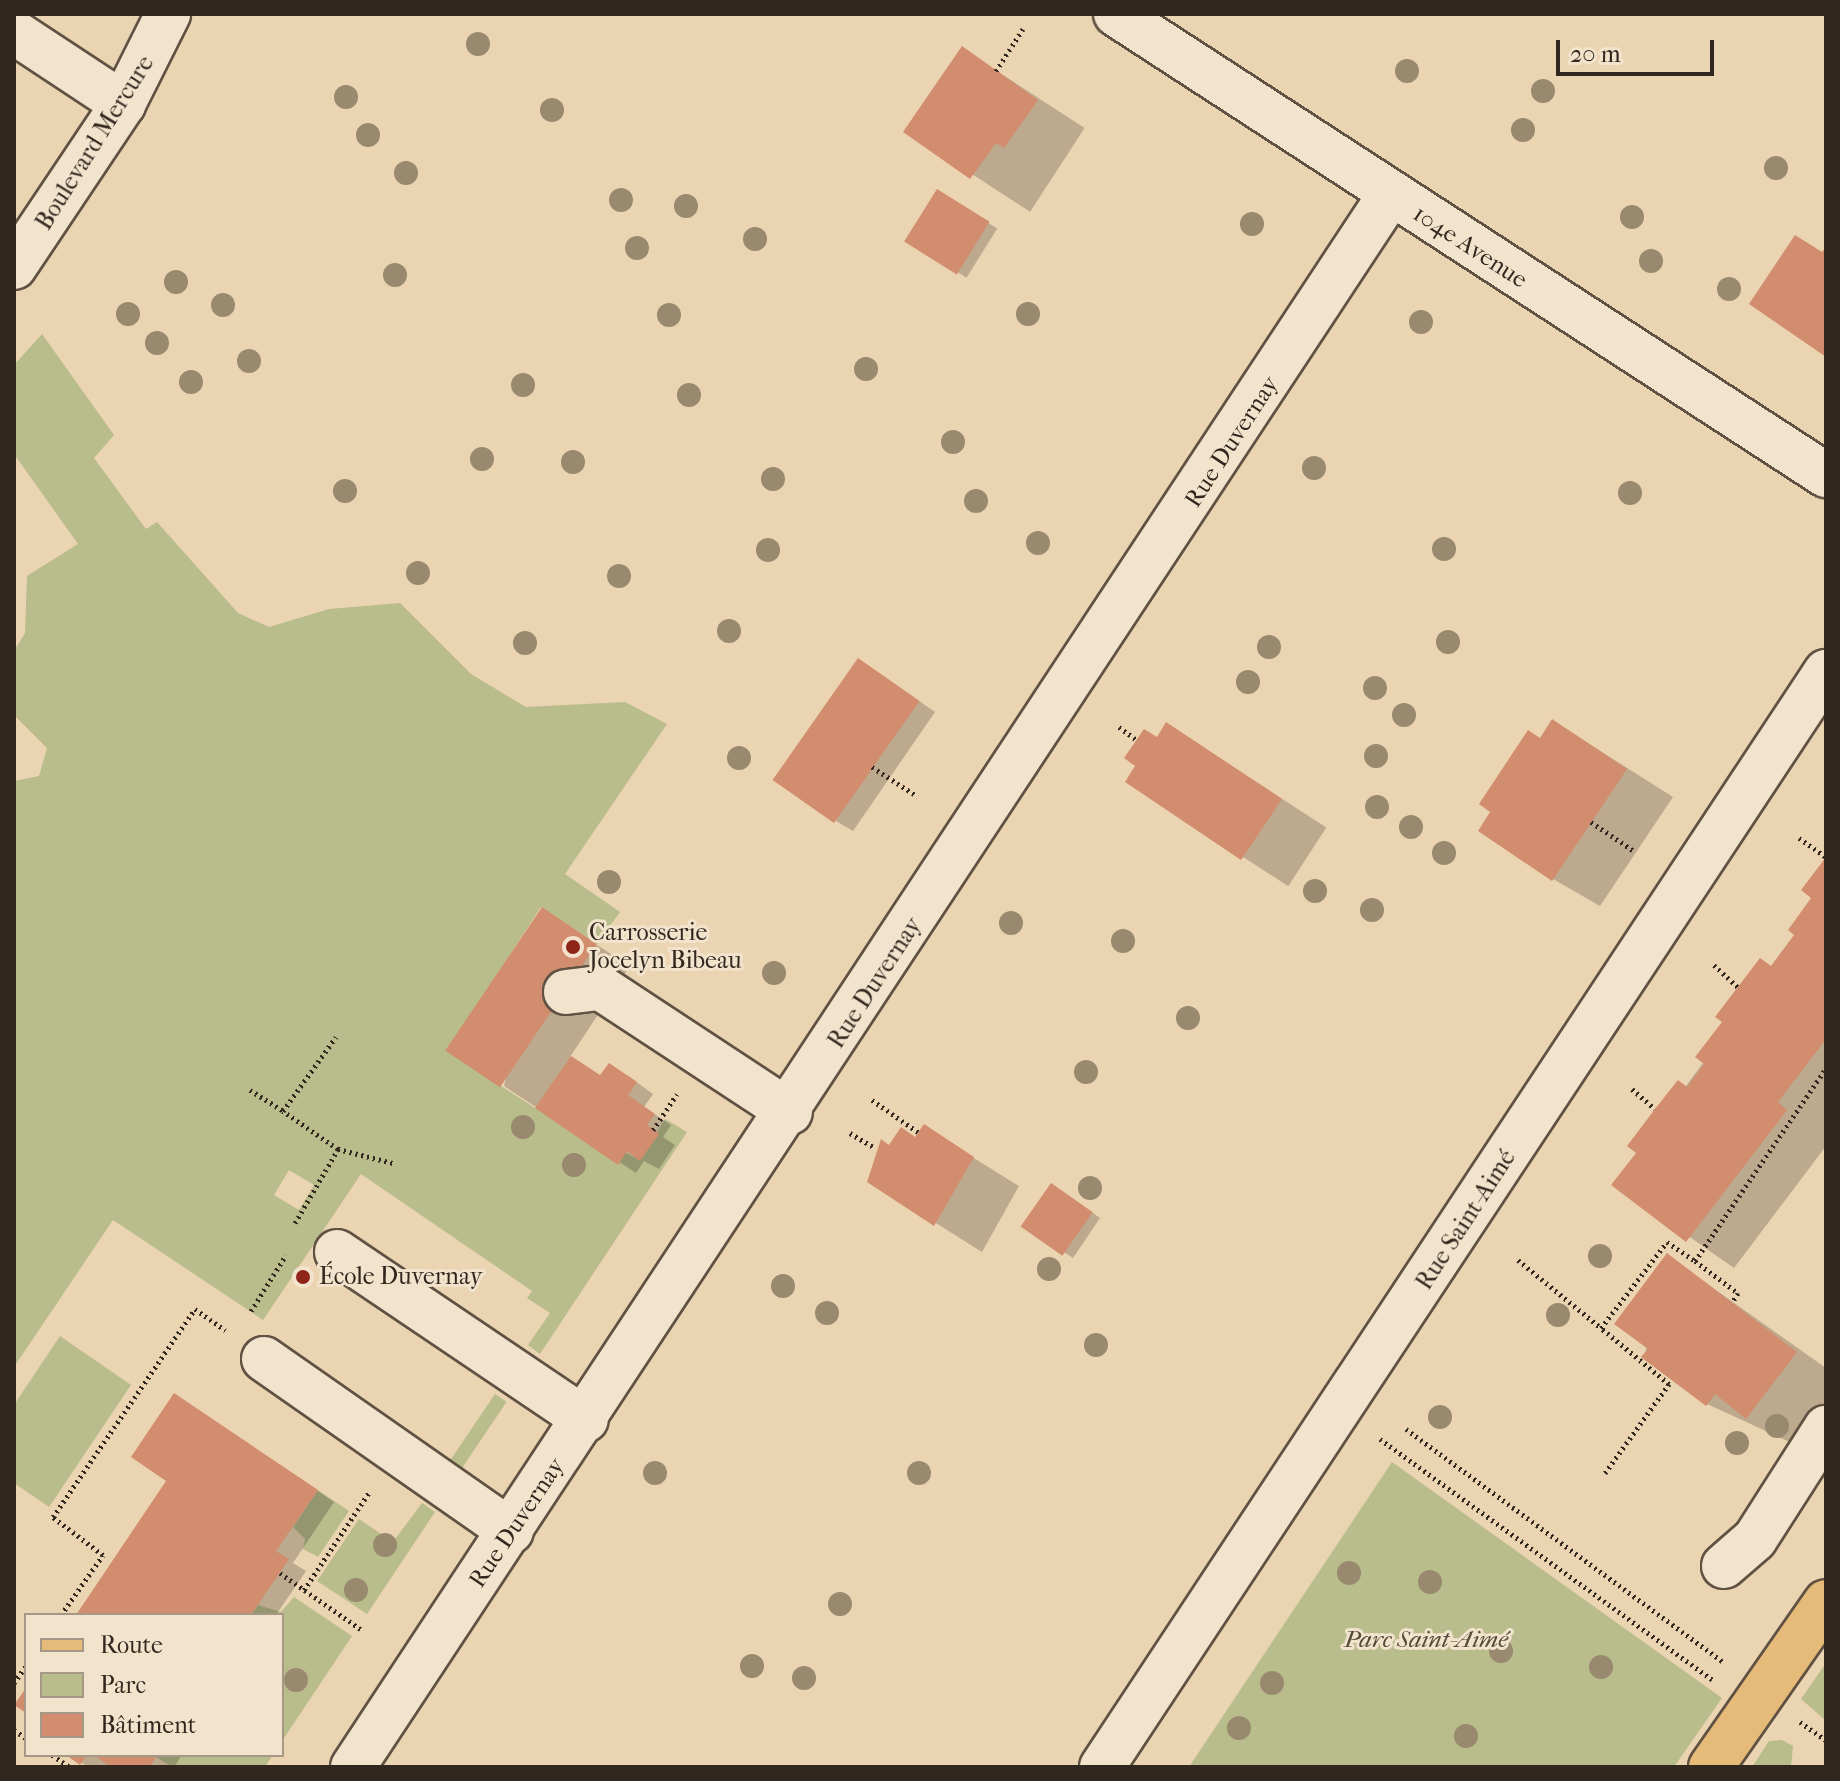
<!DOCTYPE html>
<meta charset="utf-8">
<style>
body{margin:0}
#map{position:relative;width:1840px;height:1781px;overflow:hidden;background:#ebd4b2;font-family:"IM FELL French Canon",serif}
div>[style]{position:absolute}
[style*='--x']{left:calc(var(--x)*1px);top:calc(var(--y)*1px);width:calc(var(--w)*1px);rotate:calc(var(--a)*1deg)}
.green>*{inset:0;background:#b9bc8b;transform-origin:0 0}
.shadow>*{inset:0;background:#0003;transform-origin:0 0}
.building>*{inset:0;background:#d28d6e;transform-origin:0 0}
.path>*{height:5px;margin-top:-2.5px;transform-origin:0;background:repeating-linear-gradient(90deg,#32271e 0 2px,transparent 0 6px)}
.roads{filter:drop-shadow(2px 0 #605243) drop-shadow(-2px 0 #605243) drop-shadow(0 2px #605243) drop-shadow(0 -2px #605243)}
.minor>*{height:44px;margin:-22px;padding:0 22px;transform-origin:22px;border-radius:22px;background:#f2e3cd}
.major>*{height:44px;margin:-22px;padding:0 22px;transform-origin:22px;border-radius:22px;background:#e6ba79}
.trees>*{width:24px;height:24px;margin:-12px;border-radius:50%;background:#98896f}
.dots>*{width:22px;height:22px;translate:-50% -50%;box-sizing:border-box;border:4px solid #f2e3cd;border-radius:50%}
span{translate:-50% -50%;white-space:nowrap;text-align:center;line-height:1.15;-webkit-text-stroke:6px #f2e3cd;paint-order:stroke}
.street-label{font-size:24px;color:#32271e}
.poi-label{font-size:24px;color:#32271e}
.left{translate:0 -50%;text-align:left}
.park-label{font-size:24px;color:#544c39;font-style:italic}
.frame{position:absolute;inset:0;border:16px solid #32271e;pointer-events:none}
.legend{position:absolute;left:24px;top:1613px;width:260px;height:144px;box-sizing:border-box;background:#f2e3cd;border:2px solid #a59887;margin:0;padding:10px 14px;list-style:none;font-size:24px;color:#32271e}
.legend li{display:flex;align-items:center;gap:16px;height:40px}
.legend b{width:40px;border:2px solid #a59887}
.scale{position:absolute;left:1556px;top:40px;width:158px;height:36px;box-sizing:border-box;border:4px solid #32271e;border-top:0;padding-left:10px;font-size:24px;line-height:28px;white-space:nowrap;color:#32271e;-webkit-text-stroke:6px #f2e3cd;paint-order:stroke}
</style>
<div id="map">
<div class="green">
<i style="clip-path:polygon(evenodd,42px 334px,114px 435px,94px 458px,146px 529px,157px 522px,238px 613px,269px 627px,329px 609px,400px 603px,471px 674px,526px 707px,625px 702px,667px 724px,565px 874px,620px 912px,597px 944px,541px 907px,447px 1051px,535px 1108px,640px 1160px,665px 1119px,687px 1132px,540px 1354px,528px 1345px,550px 1313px,527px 1298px,532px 1291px,361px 1174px,263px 1320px,113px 1220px,14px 1367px,14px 781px,39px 776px,47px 748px,14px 715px,14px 651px,25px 633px,27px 576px,78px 544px,14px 454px,14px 365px,42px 334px,289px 1170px,314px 1185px,299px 1210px,274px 1195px,289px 1170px)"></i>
<i style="clip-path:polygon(60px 1336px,131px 1385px,49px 1507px,14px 1483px,14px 1405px)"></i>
<i style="left:495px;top:1394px;width:14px;height:83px;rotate:34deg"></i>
<i style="clip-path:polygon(1392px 1462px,1722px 1698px,1674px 1767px,1189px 1767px)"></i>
<i style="clip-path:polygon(318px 1490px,349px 1511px,318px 1557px,303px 1549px,305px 1539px,293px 1527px)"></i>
<i style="clip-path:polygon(422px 1503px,435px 1512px,367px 1614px,317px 1581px,359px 1519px,393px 1542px)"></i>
<i style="clip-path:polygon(294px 1597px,352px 1636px,282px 1741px,282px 1615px,251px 1615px,258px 1605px,281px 1612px)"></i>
<i style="clip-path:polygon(1826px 1663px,1826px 1717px,1824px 1719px,1801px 1699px)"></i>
<i style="clip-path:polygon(1782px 1740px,1793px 1746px,1791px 1767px,1752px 1767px,1769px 1741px)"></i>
<i style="clip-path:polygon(273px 1755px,265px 1767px,172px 1767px,156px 1757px)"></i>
</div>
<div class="shadow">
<i style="left:963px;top:49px;width:145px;height:100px;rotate:33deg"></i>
<i style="left:937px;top:191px;width:71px;height:58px;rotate:32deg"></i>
<i style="clip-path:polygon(876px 671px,935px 712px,853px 831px,836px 821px)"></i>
<i style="clip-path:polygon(1553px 721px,1673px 797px,1600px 906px,1553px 879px,1493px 812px)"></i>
<i style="left:1167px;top:724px;width:190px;height:70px;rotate:33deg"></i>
<i style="clip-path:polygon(1826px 860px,1826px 1146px,1734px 1268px,1614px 1184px,1797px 935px)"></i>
<i style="clip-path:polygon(542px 910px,630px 966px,570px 1057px,602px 1077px,627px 1075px,653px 1094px,644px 1107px,671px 1125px,663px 1137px,675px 1145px,659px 1169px,644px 1161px,636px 1173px,504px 1086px)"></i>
<i style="clip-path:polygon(924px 1127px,1019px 1186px,982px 1252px,869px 1181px,890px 1146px,916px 1138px)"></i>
<i style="clip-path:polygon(1060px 1190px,1100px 1218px,1073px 1258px,1024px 1226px)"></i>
<i style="clip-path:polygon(1668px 1256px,1826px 1368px,1826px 1401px,1794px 1444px,1707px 1404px,1644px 1357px)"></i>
<i style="clip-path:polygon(192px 1406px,334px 1502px,293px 1563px,306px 1571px,276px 1615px,78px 1615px,169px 1480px)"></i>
<i style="clip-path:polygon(70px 1755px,182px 1755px,174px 1767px,88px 1767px)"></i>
</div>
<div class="building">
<i style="clip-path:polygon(962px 46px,1038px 100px,1004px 148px,996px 143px,970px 179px,903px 132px)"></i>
<i style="left:937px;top:189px;width:62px;height:62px;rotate:32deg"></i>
<i style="clip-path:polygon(1795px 235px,1822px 252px,1826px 247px,1826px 357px,1749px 304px)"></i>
<i style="left:858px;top:658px;width:75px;height:149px;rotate:35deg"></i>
<i style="clip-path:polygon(1552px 719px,1627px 769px,1552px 881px,1478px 831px,1490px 812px,1479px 804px,1528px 730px,1540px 738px)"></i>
<i style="clip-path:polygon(1166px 722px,1282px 799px,1241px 860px,1125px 782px,1135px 766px,1124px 758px,1144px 729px,1157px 737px)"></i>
<i style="clip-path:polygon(1826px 857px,1826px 1039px,1778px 1102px,1787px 1110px,1686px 1242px,1611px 1185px,1636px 1153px,1627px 1146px,1655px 1109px,1678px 1080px,1687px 1087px,1704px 1064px,1695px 1057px,1722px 1022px,1715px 1017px,1760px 958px,1771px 966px,1794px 935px,1788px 930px,1811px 898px,1801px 890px)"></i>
<i style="left:542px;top:907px;width:66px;height:173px;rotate:34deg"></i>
<i style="clip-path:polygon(571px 1056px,600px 1075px,609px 1063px,637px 1082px,628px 1095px,655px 1114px,647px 1125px,659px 1134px,640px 1161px,627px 1151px,618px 1165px,535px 1108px)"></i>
<i style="clip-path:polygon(924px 1124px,974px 1157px,934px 1226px,867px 1182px,881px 1139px,889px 1145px,901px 1127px,915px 1137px)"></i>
<i style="left:1051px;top:1183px;width:51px;height:53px;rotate:35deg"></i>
<i style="clip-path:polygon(1667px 1253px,1797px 1352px,1746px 1419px,1715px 1394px,1706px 1406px,1641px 1357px,1648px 1349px,1614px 1324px)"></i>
<i style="clip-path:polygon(174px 1393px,318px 1490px,276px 1551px,289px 1559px,251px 1615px,76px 1615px,166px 1481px,131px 1457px)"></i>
<i style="clip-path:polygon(26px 1688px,26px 1713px,14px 1705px)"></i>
<i style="clip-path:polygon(66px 1755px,87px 1755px,80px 1765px)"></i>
<i style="clip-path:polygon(93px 1755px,157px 1755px,150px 1767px,111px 1767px)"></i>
</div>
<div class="path">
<i style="--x:996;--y:71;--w:50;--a:-57.3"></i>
<i style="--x:1119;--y:727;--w:22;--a:36"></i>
<i style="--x:872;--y:767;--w:54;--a:32.8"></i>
<i style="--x:1591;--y:822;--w:52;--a:34"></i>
<i style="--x:1799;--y:838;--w:33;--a:35"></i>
<i style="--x:1714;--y:965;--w:33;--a:43"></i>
<i style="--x:1632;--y:1089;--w:30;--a:41"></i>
<i style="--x:250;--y:1090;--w:39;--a:32"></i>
<i style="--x:872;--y:1100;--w:56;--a:34.8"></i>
<i style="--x:653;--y:1130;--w:43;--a:-56.3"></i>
<i style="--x:850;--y:1133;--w:29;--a:31"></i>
<i style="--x:338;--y:1149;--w:57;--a:14.3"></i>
<i style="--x:295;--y:1223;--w:86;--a:-59.8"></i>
<i style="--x:338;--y:1149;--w:67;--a:-145.4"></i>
<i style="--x:283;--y:1111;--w:91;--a:-54.4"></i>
<i style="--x:1518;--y:1260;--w:107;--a:39.3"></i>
<i style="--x:1695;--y:1261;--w:54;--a:36.7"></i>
<i style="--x:1738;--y:1293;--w:12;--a:121"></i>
<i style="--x:251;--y:1311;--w:66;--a:-58"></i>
<i style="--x:1406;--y:1429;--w:395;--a:36.3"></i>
<i style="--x:1380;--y:1439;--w:410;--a:35.9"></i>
<i style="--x:1605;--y:1473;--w:110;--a:-54.3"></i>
<i style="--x:1669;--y:1384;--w:88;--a:-140.5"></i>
<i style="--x:1601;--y:1328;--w:108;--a:-52.5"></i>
<i style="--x:1667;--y:1242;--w:34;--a:34"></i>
<i style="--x:1695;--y:1261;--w:233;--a:-55.8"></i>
<i style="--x:280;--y:1573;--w:101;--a:34.9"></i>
<i style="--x:304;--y:1590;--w:119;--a:-56.3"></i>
<i style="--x:61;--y:1615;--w:73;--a:-55"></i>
<i style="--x:103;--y:1555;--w:63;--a:-142.8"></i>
<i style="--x:53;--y:1517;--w:252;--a:-55.7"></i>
<i style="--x:195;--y:1309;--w:37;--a:35"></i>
<i style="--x:14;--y:1683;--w:21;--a:-55"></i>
<i style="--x:1800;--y:1722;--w:32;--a:35"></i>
<i style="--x:14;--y:1730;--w:14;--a:34"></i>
<i style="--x:52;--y:1755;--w:22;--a:34"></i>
</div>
<div class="roads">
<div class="minor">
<i style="--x:1116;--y:14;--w:847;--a:33"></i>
<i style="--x:14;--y:32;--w:131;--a:33.4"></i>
<i style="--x:14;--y:267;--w:196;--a:-56.2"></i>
<i style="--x:123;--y:104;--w:101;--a:-63.4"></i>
<i style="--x:566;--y:992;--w:35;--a:-7"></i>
<i style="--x:601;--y:988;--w:226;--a:33.3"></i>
<i style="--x:337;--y:1252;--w:300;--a:34"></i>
<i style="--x:264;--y:1359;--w:301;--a:34.9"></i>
<i style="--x:1724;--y:1566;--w:41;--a:-41.1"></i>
<i style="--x:1755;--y:1539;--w:132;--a:-57.4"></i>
<i style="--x:353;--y:1767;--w:1883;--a:-56.59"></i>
<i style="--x:1102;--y:1767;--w:1313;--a:-56.53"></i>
</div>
<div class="major">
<i style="--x:1711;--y:1767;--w:201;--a:-55.1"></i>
</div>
</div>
<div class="trees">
<i style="left:478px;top:44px"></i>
<i style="left:1407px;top:71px"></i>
<i style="left:1543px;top:91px"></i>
<i style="left:346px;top:97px"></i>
<i style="left:552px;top:110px"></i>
<i style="left:1523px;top:130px"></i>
<i style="left:368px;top:135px"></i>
<i style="left:1776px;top:168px"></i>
<i style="left:406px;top:173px"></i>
<i style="left:621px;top:200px"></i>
<i style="left:686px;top:206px"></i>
<i style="left:1632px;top:217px"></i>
<i style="left:1252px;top:224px"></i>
<i style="left:755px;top:239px"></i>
<i style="left:637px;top:248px"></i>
<i style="left:1651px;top:261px"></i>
<i style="left:395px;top:275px"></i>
<i style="left:176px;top:282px"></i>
<i style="left:1729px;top:289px"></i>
<i style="left:223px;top:305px"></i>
<i style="left:128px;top:314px"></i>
<i style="left:1028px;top:314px"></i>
<i style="left:669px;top:315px"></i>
<i style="left:1421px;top:322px"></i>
<i style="left:157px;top:343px"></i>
<i style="left:249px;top:361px"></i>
<i style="left:866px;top:369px"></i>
<i style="left:191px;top:382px"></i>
<i style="left:523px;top:385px"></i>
<i style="left:689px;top:395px"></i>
<i style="left:953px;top:442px"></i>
<i style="left:482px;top:459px"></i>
<i style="left:573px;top:462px"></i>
<i style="left:1314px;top:468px"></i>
<i style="left:773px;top:479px"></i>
<i style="left:345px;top:491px"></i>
<i style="left:1630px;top:493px"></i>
<i style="left:976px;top:501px"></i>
<i style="left:1038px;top:543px"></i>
<i style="left:1444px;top:549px"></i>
<i style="left:768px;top:550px"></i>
<i style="left:418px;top:573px"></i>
<i style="left:619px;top:576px"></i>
<i style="left:729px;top:631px"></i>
<i style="left:1448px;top:642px"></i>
<i style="left:525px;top:643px"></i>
<i style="left:1269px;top:647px"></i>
<i style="left:1248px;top:682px"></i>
<i style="left:1375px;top:688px"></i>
<i style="left:1404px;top:715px"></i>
<i style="left:1376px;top:756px"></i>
<i style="left:739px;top:758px"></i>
<i style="left:1377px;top:807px"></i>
<i style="left:1411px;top:827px"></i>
<i style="left:1444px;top:853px"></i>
<i style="left:609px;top:882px"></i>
<i style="left:1315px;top:891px"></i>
<i style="left:1372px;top:910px"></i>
<i style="left:1011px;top:923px"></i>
<i style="left:1123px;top:941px"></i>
<i style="left:774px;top:973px"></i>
<i style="left:1188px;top:1018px"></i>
<i style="left:1086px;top:1072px"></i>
<i style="left:523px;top:1127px"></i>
<i style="left:574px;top:1165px"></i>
<i style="left:1090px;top:1188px"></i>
<i style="left:1600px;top:1256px"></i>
<i style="left:1049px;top:1269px"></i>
<i style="left:783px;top:1286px"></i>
<i style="left:827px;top:1313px"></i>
<i style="left:1558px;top:1315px"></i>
<i style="left:1096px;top:1345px"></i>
<i style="left:1440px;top:1417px"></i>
<i style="left:1777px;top:1426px"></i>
<i style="left:1737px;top:1443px"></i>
<i style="left:655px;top:1473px"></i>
<i style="left:919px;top:1473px"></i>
<i style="left:385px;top:1545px"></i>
<i style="left:1349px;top:1573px"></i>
<i style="left:1430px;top:1582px"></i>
<i style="left:356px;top:1590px"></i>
<i style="left:840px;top:1604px"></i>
<i style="left:1501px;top:1651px"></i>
<i style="left:752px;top:1666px"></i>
<i style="left:1601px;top:1667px"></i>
<i style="left:804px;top:1678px"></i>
<i style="left:296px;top:1680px"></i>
<i style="left:1272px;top:1683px"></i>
<i style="left:1239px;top:1728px"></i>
<i style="left:1466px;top:1736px"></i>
</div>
<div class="dots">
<i style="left:573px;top:947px;background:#8f2418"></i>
<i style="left:303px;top:1277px;background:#8f2418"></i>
</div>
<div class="street-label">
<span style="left:95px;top:143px;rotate:-58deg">Boulevard Mercure</span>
<span style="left:1470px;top:247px;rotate:33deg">104e Avenue</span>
<span style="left:1232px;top:442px;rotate:-57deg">Rue Duvernay</span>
<span style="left:875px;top:983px;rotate:-57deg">Rue Duvernay</span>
<span style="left:1466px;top:1220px;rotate:-57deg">Rue Saint-Aimé</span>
<span style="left:517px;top:1523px;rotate:-56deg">Rue Duvernay</span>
</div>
<div class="poi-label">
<span class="left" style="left:589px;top:947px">Carrosserie<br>Jocelyn Bibeau</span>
<span class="left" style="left:319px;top:1277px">École Duvernay</span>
</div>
<div class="park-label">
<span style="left:1426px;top:1640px">Parc Saint-Aimé</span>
</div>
<div class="frame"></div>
<ul class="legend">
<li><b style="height:10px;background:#e6ba79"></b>Route</li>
<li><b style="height:22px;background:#b9bc8b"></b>Parc</li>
<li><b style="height:22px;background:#d28d6e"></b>Bâtiment</li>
</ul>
<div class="scale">20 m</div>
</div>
